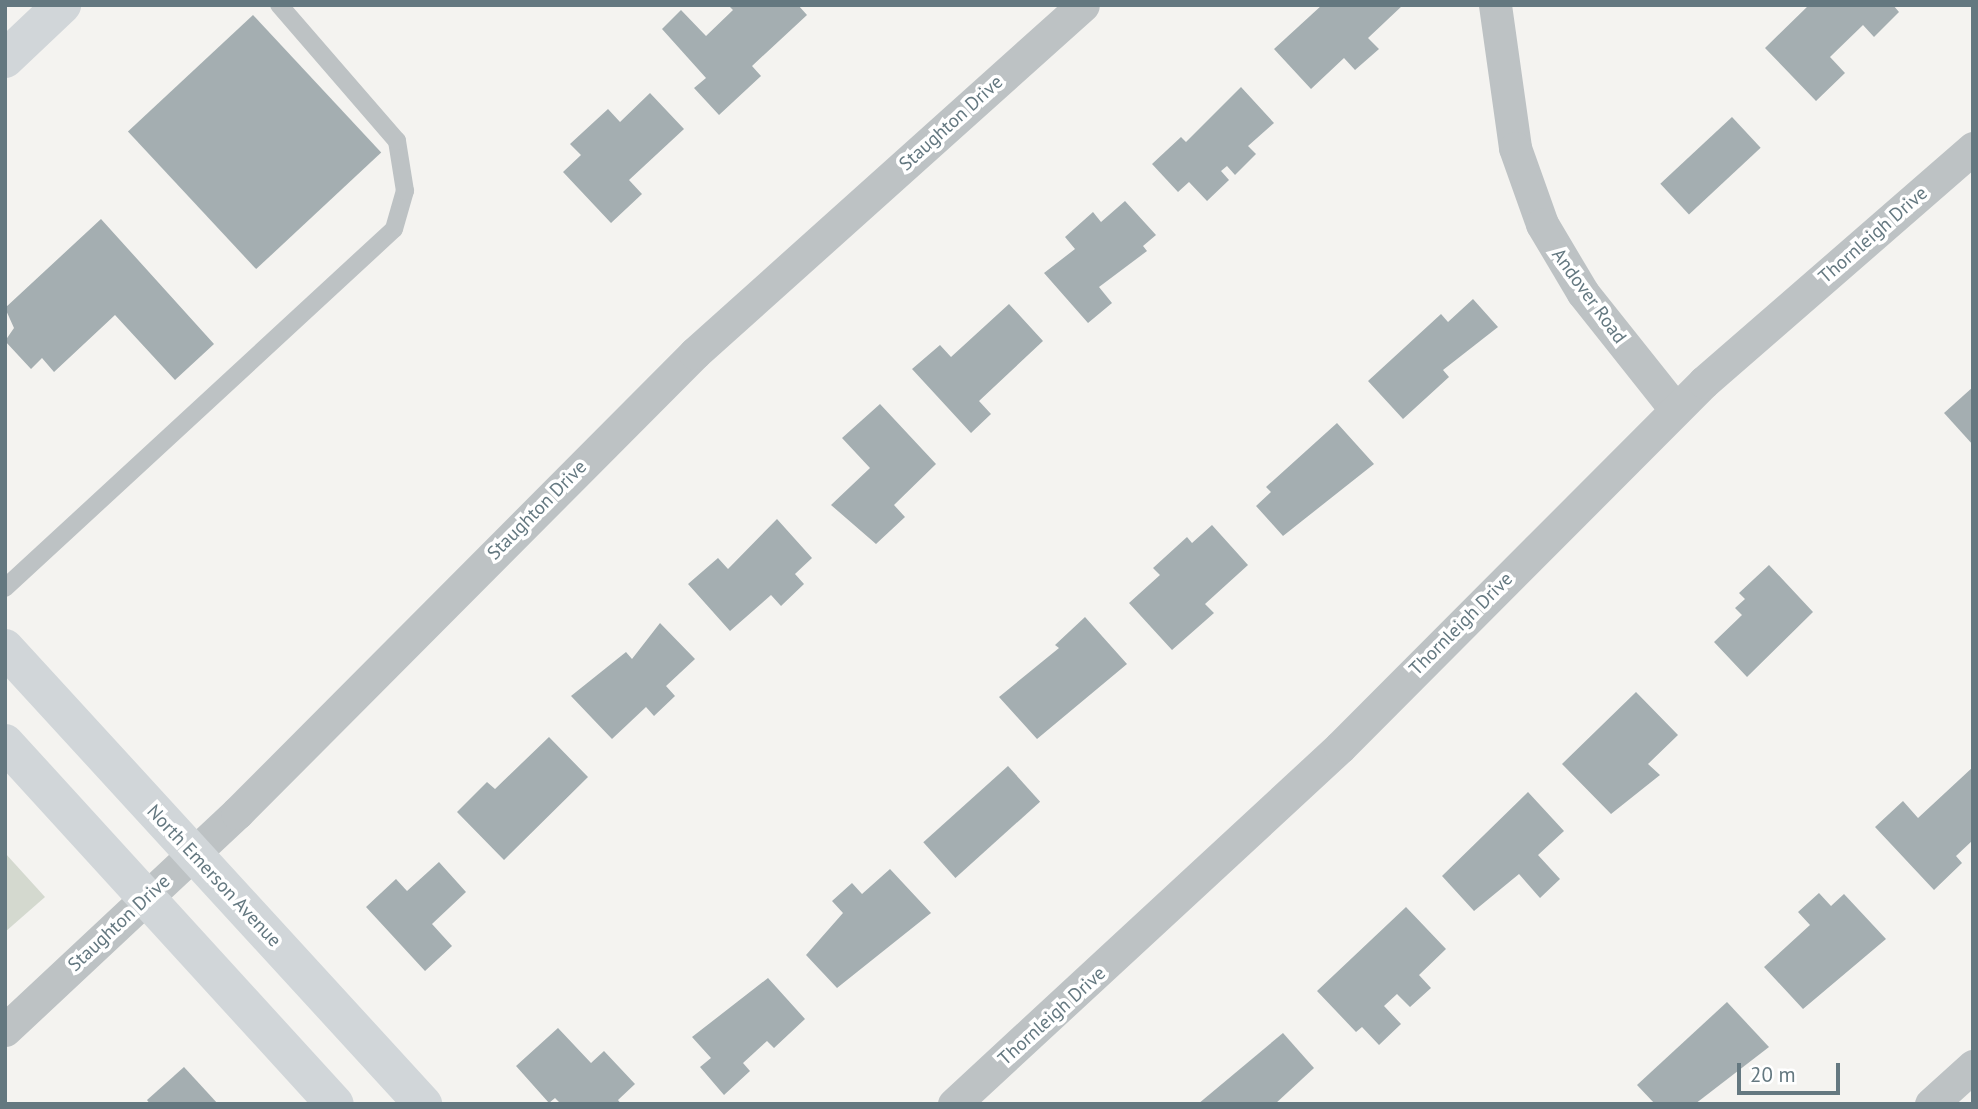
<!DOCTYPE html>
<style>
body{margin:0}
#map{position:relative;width:1978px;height:1109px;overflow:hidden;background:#f4f3f0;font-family:"PT Sans",sans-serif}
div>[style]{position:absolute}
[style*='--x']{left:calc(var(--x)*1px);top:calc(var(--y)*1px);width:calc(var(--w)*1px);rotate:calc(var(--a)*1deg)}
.green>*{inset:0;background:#d4d9cf}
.building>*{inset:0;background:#a4aeb1;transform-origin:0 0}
.lane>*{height:18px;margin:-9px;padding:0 9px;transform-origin:9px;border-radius:9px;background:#bdc2c4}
.street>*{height:33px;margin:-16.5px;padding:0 16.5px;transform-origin:16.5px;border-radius:16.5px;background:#bdc2c4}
.secondary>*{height:38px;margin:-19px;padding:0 19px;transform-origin:19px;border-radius:19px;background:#d1d6d9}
.primary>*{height:38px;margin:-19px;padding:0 19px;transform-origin:19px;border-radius:19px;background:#d1d6d9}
span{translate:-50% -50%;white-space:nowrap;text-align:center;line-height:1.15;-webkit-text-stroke:7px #fff;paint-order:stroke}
.street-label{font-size:19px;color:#647880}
.frame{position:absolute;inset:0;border:7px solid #647880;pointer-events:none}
.scale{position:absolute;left:1737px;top:1063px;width:103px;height:32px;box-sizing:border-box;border:4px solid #647880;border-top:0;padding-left:9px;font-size:21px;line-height:24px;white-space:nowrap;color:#647880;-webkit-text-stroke:5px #fff;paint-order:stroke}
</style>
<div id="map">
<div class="green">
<i style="clip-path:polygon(5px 853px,45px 897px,5px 932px)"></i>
</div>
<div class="building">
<i style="clip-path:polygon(728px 5px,798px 5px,807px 15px,752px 66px,761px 76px,719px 115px,694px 88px,706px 78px,662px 29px,681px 10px,706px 36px,733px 10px)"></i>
<i style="clip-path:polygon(1322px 5px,1403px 5px,1368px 38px,1379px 49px,1355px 70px,1344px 58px,1311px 89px,1274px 49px)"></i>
<i style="clip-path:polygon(1809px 5px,1893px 5px,1899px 12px,1874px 37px,1863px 25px,1830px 57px,1845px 73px,1816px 101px,1765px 48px)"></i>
<i style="left:253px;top:15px;width:188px;height:171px;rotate:47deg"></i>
<i style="clip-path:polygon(1241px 87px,1274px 123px,1248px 146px,1256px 154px,1235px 175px,1227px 166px,1221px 171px,1229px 180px,1207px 201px,1189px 182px,1178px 192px,1152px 164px,1181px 137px,1186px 142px)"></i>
<i style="clip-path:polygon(650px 93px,684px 129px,629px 180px,642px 194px,611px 223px,563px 172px,581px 155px,570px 144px,608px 109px,620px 122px)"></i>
<i style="left:1732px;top:117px;width:42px;height:98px;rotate:47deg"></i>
<i style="clip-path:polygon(1125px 201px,1156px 235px,1143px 246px,1147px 251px,1099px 287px,1112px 303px,1088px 323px,1044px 273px,1075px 249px,1065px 237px,1093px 212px,1101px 222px)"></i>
<i style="clip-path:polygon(101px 219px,214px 344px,175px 380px,115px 315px,54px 372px,42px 358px,31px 369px,5px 341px,14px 328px,5px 308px)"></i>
<i style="clip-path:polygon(1473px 299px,1498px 327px,1443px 370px,1449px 377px,1403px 419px,1368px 381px,1441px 314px,1448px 322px)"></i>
<i style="clip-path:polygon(1009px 304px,1043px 341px,979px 401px,991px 414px,971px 433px,912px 369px,940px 345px,951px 357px)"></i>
<i style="clip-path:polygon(1973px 387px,1973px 445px,1944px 413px)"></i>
<i style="clip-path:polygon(880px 404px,936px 464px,894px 505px,905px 517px,876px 544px,831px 505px,870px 468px,842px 438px)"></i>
<i style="clip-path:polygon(1337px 423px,1374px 464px,1283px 536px,1256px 506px,1271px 492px,1266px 487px)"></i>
<i style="clip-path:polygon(777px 519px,812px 558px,795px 574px,804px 584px,781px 606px,771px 595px,730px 631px,688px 584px,718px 558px,728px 569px)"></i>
<i style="clip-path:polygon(1212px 525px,1248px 565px,1205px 604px,1214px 613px,1172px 650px,1129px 603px,1160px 575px,1153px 568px,1187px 537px,1192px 543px)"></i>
<i style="clip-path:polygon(1769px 565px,1813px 612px,1747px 677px,1714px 642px,1742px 615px,1735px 608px,1745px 599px,1739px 593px)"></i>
<i style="clip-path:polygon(1085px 617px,1127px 664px,1037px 739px,999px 697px,1059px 648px,1055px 645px)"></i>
<i style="clip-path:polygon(660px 623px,695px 659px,666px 686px,675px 696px,654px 716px,646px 707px,612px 739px,571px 696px,626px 652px,632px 659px)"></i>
<i style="clip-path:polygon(1636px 692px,1678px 735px,1648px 764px,1660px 775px,1611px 814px,1562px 764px)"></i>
<i style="clip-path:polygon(549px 737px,588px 777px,504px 860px,457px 812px,487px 782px,495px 789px)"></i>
<i style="left:1008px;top:766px;width:48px;height:114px;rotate:48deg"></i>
<i style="clip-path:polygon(1973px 767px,1973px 840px,1956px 856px,1962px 863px,1934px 890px,1875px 827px,1903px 801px,1918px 818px)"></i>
<i style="clip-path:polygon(1528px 792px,1564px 831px,1538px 855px,1560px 879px,1540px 898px,1519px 874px,1474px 911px,1442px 876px)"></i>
<i style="clip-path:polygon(439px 862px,466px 892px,432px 924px,452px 946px,425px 971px,366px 907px,396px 879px,407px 891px)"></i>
<i style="clip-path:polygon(890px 869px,931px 913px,837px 988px,806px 955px,843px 913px,832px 901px,852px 883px,862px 894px)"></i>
<i style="clip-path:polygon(1819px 893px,1831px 906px,1844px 894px,1886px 939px,1803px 1009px,1764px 967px,1810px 925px,1798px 912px)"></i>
<i style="clip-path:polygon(1406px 907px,1446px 949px,1419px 975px,1431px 988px,1410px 1007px,1397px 994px,1384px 1006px,1401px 1024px,1379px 1045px,1362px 1027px,1356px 1032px,1317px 991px)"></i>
<i style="clip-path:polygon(768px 978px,805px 1019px,774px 1048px,767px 1041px,743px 1063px,750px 1071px,724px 1095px,700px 1067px,711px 1058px,692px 1037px)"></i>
<i style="clip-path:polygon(1727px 1002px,1769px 1047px,1695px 1104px,1655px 1104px,1637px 1085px)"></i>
<i style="clip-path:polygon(558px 1028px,591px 1063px,604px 1051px,635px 1084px,618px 1100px,621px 1104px,561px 1104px,555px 1098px,549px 1103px,516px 1066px)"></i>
<i style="clip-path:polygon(1283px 1033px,1314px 1068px,1275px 1104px,1198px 1104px)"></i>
<i style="clip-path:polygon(184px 1067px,218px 1104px,150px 1104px,147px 1100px)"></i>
</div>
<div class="lane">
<i style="--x:5;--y:588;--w:529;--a:-42.7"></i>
<i style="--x:394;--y:229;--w:40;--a:-74"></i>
<i style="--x:405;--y:191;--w:51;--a:-99.1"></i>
<i style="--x:397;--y:141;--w:180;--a:-130.9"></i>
</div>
<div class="street">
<i style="--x:1495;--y:5;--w:144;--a:82"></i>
<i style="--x:1515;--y:148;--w:81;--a:70.4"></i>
<i style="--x:1542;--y:224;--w:80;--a:59.3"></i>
<i style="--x:1583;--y:293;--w:149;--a:51.5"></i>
<i style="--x:5;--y:1030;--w:318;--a:-43.1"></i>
<i style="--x:237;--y:813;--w:649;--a:-45.12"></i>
<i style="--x:695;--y:353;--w:521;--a:-41.89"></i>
<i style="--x:954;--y:1104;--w:526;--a:-42.76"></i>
<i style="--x:1340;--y:747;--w:515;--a:-45.08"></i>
<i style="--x:1704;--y:382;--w:357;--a:-41"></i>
<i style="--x:1931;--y:1104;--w:57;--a:-42.1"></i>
</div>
<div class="secondary">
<i style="--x:5;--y:59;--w:79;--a:-43.5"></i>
</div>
<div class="primary">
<i style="--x:5;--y:648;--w:619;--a:47.49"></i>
<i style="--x:5;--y:743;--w:489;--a:47.6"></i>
</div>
<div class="street-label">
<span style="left:951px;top:123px;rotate:-42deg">Staughton Drive</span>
<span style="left:1873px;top:235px;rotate:-41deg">Thornleigh Drive</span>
<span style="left:1589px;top:296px;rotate:54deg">Andover Road</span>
<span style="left:537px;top:510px;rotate:-45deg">Staughton Drive</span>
<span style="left:1461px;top:624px;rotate:-45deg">Thornleigh Drive</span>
<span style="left:214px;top:876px;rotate:47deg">North Emerson Avenue</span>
<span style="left:119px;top:923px;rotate:-43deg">Staughton Drive</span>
<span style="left:1052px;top:1016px;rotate:-42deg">Thornleigh Drive</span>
</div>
<div class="frame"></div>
<div class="scale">20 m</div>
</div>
